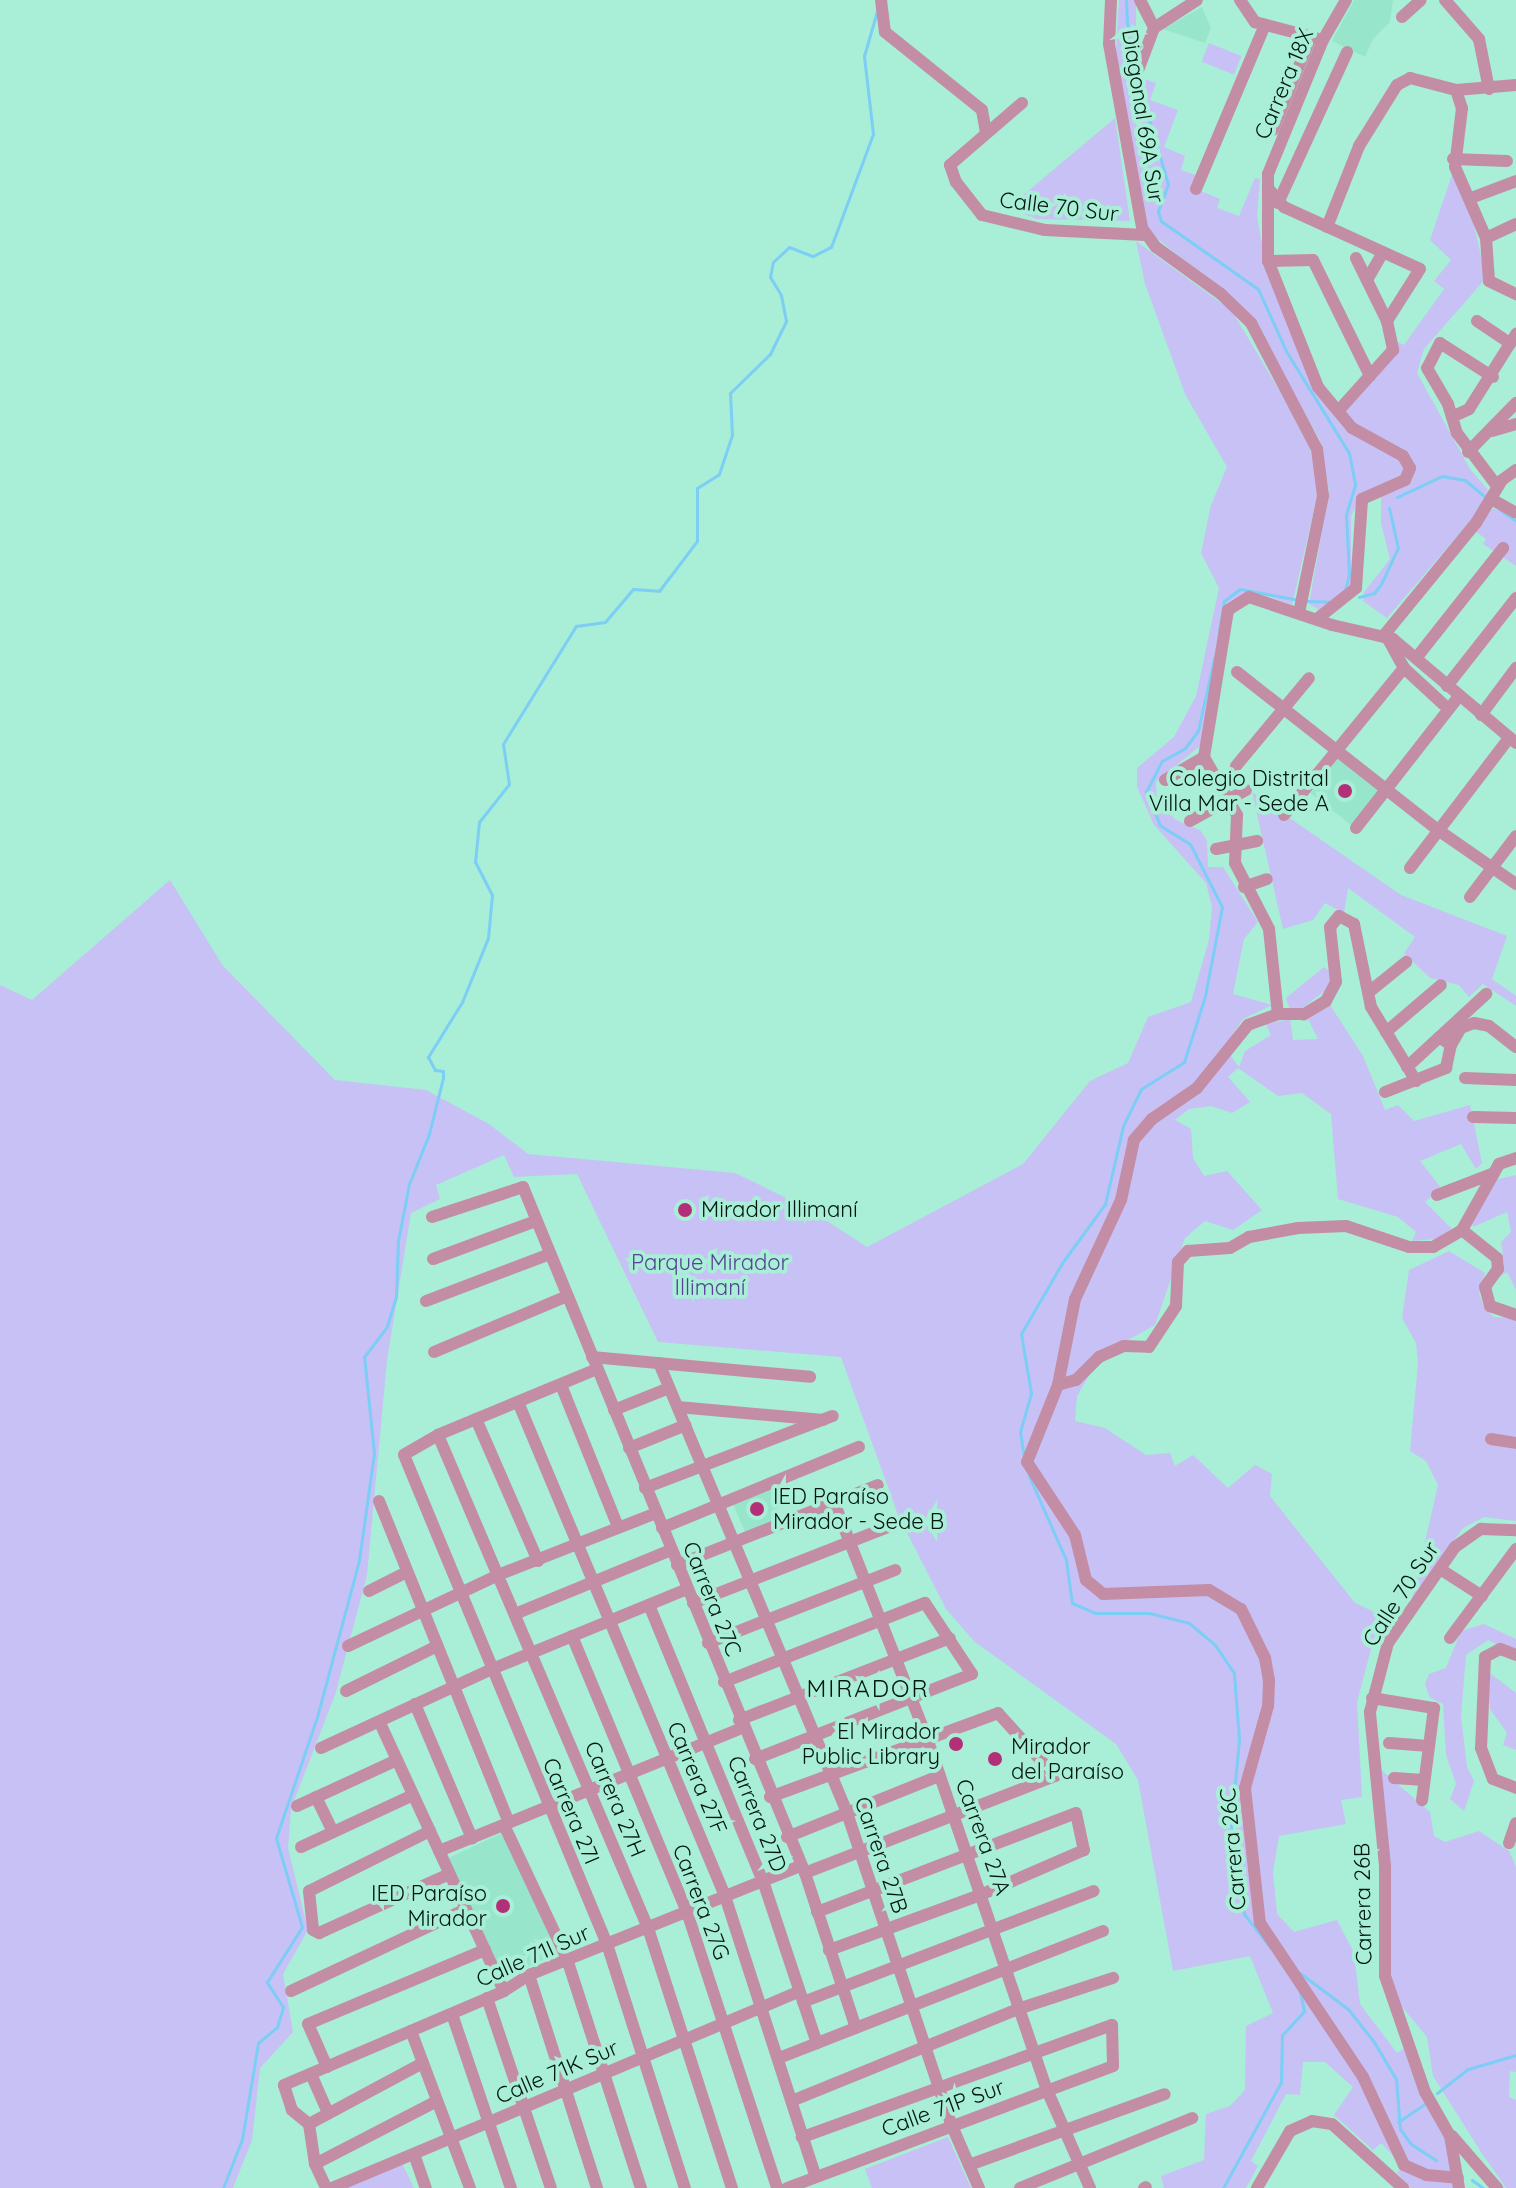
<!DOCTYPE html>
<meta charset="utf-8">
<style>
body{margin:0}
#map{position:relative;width:1516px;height:2188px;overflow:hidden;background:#a9eed6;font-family:Quicksand,sans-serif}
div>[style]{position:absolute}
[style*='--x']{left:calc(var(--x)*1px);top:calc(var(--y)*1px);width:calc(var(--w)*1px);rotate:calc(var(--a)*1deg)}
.built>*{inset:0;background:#97e6cb;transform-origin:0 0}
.green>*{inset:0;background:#c8c1f6;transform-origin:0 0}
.stream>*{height:3px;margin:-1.5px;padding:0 1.5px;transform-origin:1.5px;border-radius:1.5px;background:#7ccef5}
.minor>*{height:12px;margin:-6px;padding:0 6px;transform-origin:6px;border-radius:6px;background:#c38ea5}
.dots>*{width:22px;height:22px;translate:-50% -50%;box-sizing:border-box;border:4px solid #a9eed6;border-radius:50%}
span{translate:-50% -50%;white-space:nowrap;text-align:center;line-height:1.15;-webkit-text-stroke:8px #a9eed6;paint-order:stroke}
.street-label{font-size:22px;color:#001810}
.poi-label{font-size:22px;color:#001810}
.right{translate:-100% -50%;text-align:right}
.left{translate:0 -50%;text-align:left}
.park-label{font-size:22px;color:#564394}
.neighbourhood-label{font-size:24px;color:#001810;letter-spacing:2px}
</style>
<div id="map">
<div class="built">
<i style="clip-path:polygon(1354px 0,1393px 0,1390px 22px,1373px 39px,1365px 57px,1332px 41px)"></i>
<i style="clip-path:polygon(1202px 7px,1211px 28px,1205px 43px,1163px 29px)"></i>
<i style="left:1339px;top:757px;width:53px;height:46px;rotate:38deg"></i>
<i style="left:769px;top:1486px;width:34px;height:40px;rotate:67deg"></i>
<i style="left:502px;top:1833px;width:132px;height:59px;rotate:65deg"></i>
</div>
<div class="green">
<i style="clip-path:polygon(1119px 0,1136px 0,1136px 76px,1156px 83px,1150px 100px,1178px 110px,1164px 147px,1185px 156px,1181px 170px,1201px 177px,1196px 189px,1220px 199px,1217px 208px,1239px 216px,1255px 178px,1260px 179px,1257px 217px,1268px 277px,1340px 417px,1393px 356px,1397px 342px,1404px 345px,1444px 289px,1434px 281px,1451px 260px,1430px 240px,1452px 175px,1473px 220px,1486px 278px,1424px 349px,1417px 373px,1470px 469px,1488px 490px,1478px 512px,1387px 618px,1363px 601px,1364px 592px,1390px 559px,1381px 523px,1381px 484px,1360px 499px,1351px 516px,1351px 588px,1323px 612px,1309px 604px,1329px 491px,1320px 440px,1246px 310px,1148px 231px,1116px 53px)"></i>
<i style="left:1209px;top:43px;width:35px;height:20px;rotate:22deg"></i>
<i style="clip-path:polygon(1115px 118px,1130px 221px,1037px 219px,1008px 208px)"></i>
<i style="clip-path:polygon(1136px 241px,1232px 311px,1307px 437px,1316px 473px,1317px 497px,1292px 605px,1253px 591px,1230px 601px,1200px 746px,1156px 782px,1157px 801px,1176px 820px,1200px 830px,1207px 841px,1208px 867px,1223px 867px,1258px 922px,1244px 939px,1233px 994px,1272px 1005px,1243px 1019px,1224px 1047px,1239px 1067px,1245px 1051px,1271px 1035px,1266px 1024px,1290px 1019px,1293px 1040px,1318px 1039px,1308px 1019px,1330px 1005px,1363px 1056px,1385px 1110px,1398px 1105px,1414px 1121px,1470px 1105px,1482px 1163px,1476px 1169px,1461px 1144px,1420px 1161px,1441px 1188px,1425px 1202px,1452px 1229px,1436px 1239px,1412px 1241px,1416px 1232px,1398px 1217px,1338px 1199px,1331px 1114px,1302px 1093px,1278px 1096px,1238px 1068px,1228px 1077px,1250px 1102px,1232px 1113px,1211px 1106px,1189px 1109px,1175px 1120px,1191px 1129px,1193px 1158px,1204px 1176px,1227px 1171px,1262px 1210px,1233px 1230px,1205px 1221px,1185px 1238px,1155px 1325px,1101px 1355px,1077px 1396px,1075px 1421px,1105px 1428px,1146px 1455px,1170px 1453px,1175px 1466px,1193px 1455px,1228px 1488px,1255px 1465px,1272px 1474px,1270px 1496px,1355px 1603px,1387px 1618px,1374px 1638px,1357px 1702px,1362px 1797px,1341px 1800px,1346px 1824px,1279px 1836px,1273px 1872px,1277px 1914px,1294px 1932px,1337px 1920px,1354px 1953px,1360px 2004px,1397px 2053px,1407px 2047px,1439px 2120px,1460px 2188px,1411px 2188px,1397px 2173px,1403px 2166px,1381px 2143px,1373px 2150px,1334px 2115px,1353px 2087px,1325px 2062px,1303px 2062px,1300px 2095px,1286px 2094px,1251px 2161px,1258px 2166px,1246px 2188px,1164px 2188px,1161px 2176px,1204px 2160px,1206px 2114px,1230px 2106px,1245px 2090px,1246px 2026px,1273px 2013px,1250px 1956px,1173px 1971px,1138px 1780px,1116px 1744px,975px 1642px,946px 1609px,898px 1515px,841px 1357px,658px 1342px,577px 1174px,514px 1177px,504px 1155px,436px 1185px,440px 1199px,411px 1213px,387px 1360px,367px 1575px,336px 1692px,291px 1809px,288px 1848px,308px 1930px,283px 1974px,293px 2032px,260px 2068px,252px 2140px,233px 2188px,0 2188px,0 985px,32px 1000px,170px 880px,223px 966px,335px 1080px,426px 1090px,489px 1124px,528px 1154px,735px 1173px,807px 1208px,867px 1247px,1023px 1164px,1090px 1081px,1128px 1063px,1148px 1017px,1191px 1002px,1209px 940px,1212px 907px,1206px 883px,1154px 825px,1137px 787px,1137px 768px,1174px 737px,1196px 696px,1219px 588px,1201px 553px,1211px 505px,1227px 467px,1185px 394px,1145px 284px)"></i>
<i style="clip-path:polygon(1493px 508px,1516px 520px,1516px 566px,1483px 544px,1486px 539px,1475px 531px)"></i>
<i style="clip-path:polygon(1252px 792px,1401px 895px,1507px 936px,1492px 979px,1516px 996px,1516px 1006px,1483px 984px,1469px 997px,1459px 985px,1430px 978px,1404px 953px,1415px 937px,1348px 888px,1344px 913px,1325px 903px,1313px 920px,1283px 929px)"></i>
<i style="clip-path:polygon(1324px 967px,1333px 974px,1330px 987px,1301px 1009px,1290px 1010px,1286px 998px)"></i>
<i style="clip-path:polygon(1516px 1175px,1516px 1290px,1507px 1272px,1498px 1277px,1504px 1263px,1501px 1242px,1511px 1232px,1507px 1212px,1473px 1227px,1472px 1222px,1490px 1181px)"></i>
<i style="clip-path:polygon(1449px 1251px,1485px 1273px,1479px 1294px,1485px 1309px,1494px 1317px,1516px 1318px,1516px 1521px,1484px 1517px,1463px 1528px,1412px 1599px,1438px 1485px,1426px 1461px,1410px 1451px,1418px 1363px,1416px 1343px,1402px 1318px,1409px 1270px)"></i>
<i style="clip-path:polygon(1484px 1624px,1516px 1639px,1516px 1654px,1488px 1640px,1466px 1655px,1461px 1716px,1467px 1767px,1474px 1781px,1464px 1811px,1450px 1799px,1456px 1784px,1446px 1755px,1443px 1704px,1430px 1698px,1425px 1684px,1429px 1674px,1446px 1668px,1461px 1631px)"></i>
<i style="clip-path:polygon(1487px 1671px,1516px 1693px,1516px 1750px,1503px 1745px,1507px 1733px,1490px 1709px)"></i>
<i style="clip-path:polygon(1380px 1769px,1430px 1812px,1434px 1836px,1445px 1842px,1479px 1831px,1509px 1851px,1516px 1867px,1516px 2072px,1510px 2071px,1509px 2097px,1516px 2100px,1516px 2188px,1506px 2188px,1481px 2152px,1433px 2076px,1427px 2037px,1398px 2002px,1389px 1970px,1391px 1890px)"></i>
<i style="clip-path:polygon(948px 2137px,971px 2188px,872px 2188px,865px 2169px)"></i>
<i style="clip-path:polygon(401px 2161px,414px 2188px,344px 2188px)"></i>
</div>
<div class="stream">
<i style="--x:1126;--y:0;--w:83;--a:87.2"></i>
<i style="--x:1130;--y:83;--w:42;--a:62.8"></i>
<i style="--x:1149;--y:120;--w:67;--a:73.5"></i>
<i style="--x:1168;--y:184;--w:30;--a:110"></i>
<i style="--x:1158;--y:212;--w:9;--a:72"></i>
<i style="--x:1161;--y:221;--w:118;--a:35"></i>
<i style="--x:1258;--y:289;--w:68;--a:65.7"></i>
<i style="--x:1286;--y:351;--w:120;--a:58.3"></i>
<i style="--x:1349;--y:453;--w:33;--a:79"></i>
<i style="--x:1355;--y:485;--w:31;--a:107"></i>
<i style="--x:1346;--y:515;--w:59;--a:87.1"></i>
<i style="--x:1349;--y:574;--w:16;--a:104"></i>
<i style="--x:1397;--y:497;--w:50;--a:-25"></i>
<i style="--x:1442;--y:476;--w:23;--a:10"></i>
<i style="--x:1465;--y:480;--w:30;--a:40"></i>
<i style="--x:1499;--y:509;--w:21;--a:35"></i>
<i style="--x:1359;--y:597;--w:16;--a:-15"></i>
<i style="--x:1374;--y:593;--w:11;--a:-52"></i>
<i style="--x:1381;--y:584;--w:40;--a:-65"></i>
<i style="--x:1398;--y:548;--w:41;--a:-102.7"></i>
<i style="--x:1306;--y:601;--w:24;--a:2"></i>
<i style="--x:1219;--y:632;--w:31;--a:-81"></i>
<i style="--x:1224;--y:601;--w:20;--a:-37"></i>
<i style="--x:1240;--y:589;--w:60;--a:10.6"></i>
<i style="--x:1024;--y:1457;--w:25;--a:-99"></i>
<i style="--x:1020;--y:1432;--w:41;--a:-74.2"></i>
<i style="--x:1031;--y:1393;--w:60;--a:-99.6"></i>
<i style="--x:1021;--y:1334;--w:82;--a:-60"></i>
<i style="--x:1062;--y:1263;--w:73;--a:-53.9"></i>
<i style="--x:1105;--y:1204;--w:80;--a:-77"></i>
<i style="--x:1123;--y:1126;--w:41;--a:-64.1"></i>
<i style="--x:1141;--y:1089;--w:51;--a:-32.1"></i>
<i style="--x:1184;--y:1062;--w:69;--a:-72.3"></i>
<i style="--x:1205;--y:996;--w:91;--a:-79.2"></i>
<i style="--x:1222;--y:907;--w:71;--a:-116.9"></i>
<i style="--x:1190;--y:844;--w:36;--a:-148"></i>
<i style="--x:1160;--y:825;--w:36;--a:-113"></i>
<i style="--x:1146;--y:792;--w:35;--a:-63"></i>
<i style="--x:1162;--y:761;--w:26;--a:-29"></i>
<i style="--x:1185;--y:748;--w:21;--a:-53"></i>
<i style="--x:1198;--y:731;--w:75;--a:-77.6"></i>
<i style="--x:1029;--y:1476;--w:92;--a:66.2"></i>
<i style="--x:1066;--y:1560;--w:43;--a:82.1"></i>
<i style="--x:1072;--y:1603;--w:25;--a:23"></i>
<i style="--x:1095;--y:1613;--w:54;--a:0"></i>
<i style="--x:1149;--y:1613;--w:41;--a:14"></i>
<i style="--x:1189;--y:1623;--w:34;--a:40"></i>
<i style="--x:1215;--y:1645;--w:34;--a:56"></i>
<i style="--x:1234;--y:1673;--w:67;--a:85.7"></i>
<i style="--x:1239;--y:1740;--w:84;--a:95.4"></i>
<i style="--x:1231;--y:1824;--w:91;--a:81.8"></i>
<i style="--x:1244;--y:1914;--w:42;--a:51.8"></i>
<i style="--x:1300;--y:1973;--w:60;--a:36.9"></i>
<i style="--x:1348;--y:2009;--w:42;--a:51.8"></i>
<i style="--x:1374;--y:2042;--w:43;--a:59.3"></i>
<i style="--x:1396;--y:2079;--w:50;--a:85.4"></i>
<i style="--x:1400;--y:2129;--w:19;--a:54"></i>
<i style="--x:1411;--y:2144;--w:30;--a:33"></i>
<i style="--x:1437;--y:2093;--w:39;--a:-38"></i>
<i style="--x:1468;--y:2069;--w:50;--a:-16.3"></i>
<i style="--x:1398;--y:2122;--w:36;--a:-34"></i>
<i style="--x:1472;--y:2180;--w:14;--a:36"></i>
<i style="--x:223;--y:2188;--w:53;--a:-68.8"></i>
<i style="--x:242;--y:2139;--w:97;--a:-80.5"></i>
<i style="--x:258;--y:2043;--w:25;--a:-40"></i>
<i style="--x:277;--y:2027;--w:21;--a:-73"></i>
<i style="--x:283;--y:2007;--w:30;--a:-123"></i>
<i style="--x:267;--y:1982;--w:65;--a:-57.5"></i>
<i style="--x:302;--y:1927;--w:93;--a:-106.3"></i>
<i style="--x:276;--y:1838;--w:128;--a:-71.3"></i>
<i style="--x:317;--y:1717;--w:163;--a:-75"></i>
<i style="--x:359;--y:1560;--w:108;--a:-82"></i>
<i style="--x:374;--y:1453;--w:97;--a:-95.9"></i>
<i style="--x:364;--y:1357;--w:39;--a:-53"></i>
<i style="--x:387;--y:1326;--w:30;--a:-73"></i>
<i style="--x:396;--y:1297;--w:56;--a:-88"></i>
<i style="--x:398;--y:1241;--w:58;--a:-79.1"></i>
<i style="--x:409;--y:1184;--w:54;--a:-68.2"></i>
<i style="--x:429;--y:1134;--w:58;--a:-76"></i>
<i style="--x:443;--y:1078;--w:7;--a:-90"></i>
<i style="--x:443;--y:1071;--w:8;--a:-173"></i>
<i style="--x:435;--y:1070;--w:15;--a:-118"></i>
<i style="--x:428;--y:1057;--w:65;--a:-58.3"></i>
<i style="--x:462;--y:1002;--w:69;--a:-67.9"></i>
<i style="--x:488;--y:938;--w:43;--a:-84.7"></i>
<i style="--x:492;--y:895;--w:37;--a:-117"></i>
<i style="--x:475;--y:862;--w:40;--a:-84.3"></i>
<i style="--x:479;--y:822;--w:48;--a:-51.7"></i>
<i style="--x:509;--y:784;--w:40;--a:-98.5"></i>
<i style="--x:503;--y:744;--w:139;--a:-58.3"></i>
<i style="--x:576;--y:626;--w:29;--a:-8"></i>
<i style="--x:605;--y:622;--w:43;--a:-49.7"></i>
<i style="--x:633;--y:589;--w:26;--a:4"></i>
<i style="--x:659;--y:591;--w:63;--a:-52.8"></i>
<i style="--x:697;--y:541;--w:53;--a:-90"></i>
<i style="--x:697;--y:488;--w:26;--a:-32"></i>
<i style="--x:719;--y:474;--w:41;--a:-71.6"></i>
<i style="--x:732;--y:435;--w:42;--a:-92.7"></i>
<i style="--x:730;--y:393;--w:56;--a:-44.3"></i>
<i style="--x:770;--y:354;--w:37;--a:-64"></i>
<i style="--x:786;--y:321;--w:26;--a:-101"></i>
<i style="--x:781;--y:295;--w:21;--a:-121"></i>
<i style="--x:770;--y:277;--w:15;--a:-79"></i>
<i style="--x:773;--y:262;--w:22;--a:-43"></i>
<i style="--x:789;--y:247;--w:26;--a:21"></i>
<i style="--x:813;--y:256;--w:20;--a:-27"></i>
<i style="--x:831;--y:247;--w:121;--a:-69.6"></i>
<i style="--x:873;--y:134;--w:79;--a:-96.6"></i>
<i style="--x:864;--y:56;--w:47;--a:-73.9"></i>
<i style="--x:1223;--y:2188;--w:121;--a:-61.3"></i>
<i style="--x:1281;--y:2082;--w:47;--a:-88.8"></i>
<i style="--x:1282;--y:2035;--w:33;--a:-47"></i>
<i style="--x:1304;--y:2011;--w:19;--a:-102"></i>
</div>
<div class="minor">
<i style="--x:881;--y:0;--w:32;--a:83"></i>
<i style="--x:885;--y:32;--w:124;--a:38.8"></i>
<i style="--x:982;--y:110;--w:23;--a:80"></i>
<i style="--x:1111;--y:0;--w:44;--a:92.6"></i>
<i style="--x:1109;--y:44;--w:187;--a:79.8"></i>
<i style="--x:1142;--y:228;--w:24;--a:54"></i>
<i style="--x:1156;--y:247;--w:80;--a:35.9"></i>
<i style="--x:1221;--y:294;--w:42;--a:44"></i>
<i style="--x:1251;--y:323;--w:142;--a:62.4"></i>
<i style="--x:1317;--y:449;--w:47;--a:82.7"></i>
<i style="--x:1323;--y:496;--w:119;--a:101.6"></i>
<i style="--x:1140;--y:0;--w:31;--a:63"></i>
<i style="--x:1240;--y:0;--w:27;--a:56"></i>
<i style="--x:1255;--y:22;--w:63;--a:14.7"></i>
<i style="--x:1445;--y:0;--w:52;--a:48.9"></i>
<i style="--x:1479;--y:39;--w:51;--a:78.7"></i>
<i style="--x:1402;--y:17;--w:25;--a:-42"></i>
<i style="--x:1154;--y:28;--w:51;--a:-33.1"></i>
<i style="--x:1136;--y:76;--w:51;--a:-69.4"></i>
<i style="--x:1456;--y:90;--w:19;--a:72"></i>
<i style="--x:1462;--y:108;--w:59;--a:96.8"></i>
<i style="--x:1455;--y:167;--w:77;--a:66.4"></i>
<i style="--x:1486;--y:238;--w:43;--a:86"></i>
<i style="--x:1489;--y:281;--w:30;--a:26"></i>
<i style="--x:1022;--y:103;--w:95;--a:139.3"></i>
<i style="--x:950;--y:165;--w:18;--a:71"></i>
<i style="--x:956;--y:182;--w:42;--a:51.8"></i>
<i style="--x:982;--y:215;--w:65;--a:13.4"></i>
<i style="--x:1045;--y:230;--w:100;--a:2.9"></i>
<i style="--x:1273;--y:130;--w:100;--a:-67.8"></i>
<i style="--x:1453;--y:159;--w:54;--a:2.1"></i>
<i style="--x:1268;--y:188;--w:25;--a:50"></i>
<i style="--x:1284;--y:207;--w:149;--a:24.5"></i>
<i style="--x:1420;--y:269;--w:62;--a:122.4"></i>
<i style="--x:1387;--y:321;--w:30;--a:78"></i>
<i style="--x:1393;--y:350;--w:79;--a:131.9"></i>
<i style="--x:1196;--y:189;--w:178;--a:-67.2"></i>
<i style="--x:1471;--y:198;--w:48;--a:-20.7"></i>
<i style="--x:1278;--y:203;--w:166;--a:-65.4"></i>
<i style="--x:1327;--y:227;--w:87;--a:-68.4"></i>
<i style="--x:1359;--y:146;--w:72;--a:-58.1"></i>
<i style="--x:1397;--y:85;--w:15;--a:-28"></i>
<i style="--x:1410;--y:78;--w:48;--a:14.6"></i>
<i style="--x:1456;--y:90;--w:60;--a:-4.8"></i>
<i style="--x:1486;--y:238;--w:33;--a:-25"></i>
<i style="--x:1356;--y:258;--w:70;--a:63.8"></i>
<i style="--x:1268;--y:261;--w:45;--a:-1.3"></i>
<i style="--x:1313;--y:260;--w:129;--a:63.8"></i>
<i style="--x:1367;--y:280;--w:32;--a:-60"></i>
<i style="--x:1477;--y:321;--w:40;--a:34"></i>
<i style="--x:1493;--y:377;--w:63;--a:-147.3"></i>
<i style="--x:1440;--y:343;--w:28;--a:117"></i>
<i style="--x:1427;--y:368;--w:42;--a:59.7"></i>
<i style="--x:1448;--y:404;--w:30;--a:73"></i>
<i style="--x:1457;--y:433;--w:66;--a:53"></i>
<i style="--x:1452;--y:417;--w:19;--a:-25"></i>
<i style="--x:1469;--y:409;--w:89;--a:-57.9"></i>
<i style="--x:1492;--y:431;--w:25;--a:-16"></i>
<i style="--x:1468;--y:452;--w:69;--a:-45.6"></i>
<i style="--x:1493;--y:500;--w:26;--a:29"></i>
<i style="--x:1317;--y:619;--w:50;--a:-38.5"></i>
<i style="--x:1356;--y:588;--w:89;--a:-86.1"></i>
<i style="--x:1362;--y:499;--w:47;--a:-23.8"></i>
<i style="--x:1405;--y:480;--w:13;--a:-67"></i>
<i style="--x:1410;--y:468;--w:14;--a:-120"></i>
<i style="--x:1403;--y:456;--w:58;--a:-151.2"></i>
<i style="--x:1352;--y:428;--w:53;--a:-129.7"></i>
<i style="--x:1318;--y:387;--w:136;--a:-111.6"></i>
<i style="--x:1268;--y:261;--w:87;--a:-90"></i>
<i style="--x:1268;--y:174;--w:145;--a:-67.7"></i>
<i style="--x:1323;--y:40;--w:46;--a:-60.1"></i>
<i style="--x:1417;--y:657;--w:139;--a:-51.7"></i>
<i style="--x:1237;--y:672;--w:256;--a:38.2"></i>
<i style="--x:1438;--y:830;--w:95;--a:34.7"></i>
<i style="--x:1447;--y:686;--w:112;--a:-51.9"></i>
<i style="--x:1443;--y:704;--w:53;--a:-137.3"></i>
<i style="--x:1404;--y:668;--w:39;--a:-119"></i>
<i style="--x:1385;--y:634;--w:144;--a:-50.7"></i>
<i style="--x:1476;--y:523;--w:50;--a:-58.8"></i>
<i style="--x:1502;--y:480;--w:17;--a:-36"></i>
<i style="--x:1481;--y:715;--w:59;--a:-53.3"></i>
<i style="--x:1204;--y:757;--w:149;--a:-80.7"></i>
<i style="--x:1228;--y:610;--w:25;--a:-32"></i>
<i style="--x:1249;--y:597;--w:88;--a:18.6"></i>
<i style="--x:1332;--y:625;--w:63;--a:12.9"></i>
<i style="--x:1393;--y:639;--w:161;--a:40.2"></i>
<i style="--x:1204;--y:757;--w:67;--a:60.4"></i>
<i style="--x:1237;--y:815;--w:48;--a:92.4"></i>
<i style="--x:1235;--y:863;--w:74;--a:62.7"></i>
<i style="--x:1269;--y:929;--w:85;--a:84"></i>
<i style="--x:1236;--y:766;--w:114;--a:-50.3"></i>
<i style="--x:1165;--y:780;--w:45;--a:-30.5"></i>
<i style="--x:1284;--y:815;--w:190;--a:-50.8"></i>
<i style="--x:1190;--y:821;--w:64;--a:-29"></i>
<i style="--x:1356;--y:828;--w:167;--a:-52"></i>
<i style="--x:1216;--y:849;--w:42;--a:-11"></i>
<i style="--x:1410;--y:868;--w:163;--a:-52.7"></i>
<i style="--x:1244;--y:887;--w:24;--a:-19"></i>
<i style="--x:1470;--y:897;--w:76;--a:-53"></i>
<i style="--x:1369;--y:992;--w:48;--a:-39"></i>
<i style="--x:1386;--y:1032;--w:72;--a:-40.5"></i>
<i style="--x:1451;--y:1045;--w:20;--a:-60"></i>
<i style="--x:1461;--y:1028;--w:14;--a:-21"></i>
<i style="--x:1474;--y:1023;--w:15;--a:11"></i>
<i style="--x:1489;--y:1026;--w:34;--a:38"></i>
<i style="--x:1407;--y:1067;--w:108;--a:-42.7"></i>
<i style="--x:1465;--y:1078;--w:51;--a:2.2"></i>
<i style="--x:1416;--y:1081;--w:87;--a:-121.3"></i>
<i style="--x:1371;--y:1007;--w:85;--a:-101.6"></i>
<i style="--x:1354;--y:924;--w:17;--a:-152"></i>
<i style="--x:1339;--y:916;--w:14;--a:129"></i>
<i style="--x:1330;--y:927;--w:55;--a:83.8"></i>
<i style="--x:1336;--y:982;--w:21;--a:118"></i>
<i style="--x:1326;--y:1001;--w:26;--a:149"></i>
<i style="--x:1304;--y:1014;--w:26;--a:180"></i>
<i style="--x:1278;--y:1014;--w:32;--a:160"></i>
<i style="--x:1248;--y:1025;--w:81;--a:129"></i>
<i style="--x:1197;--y:1088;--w:55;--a:145.4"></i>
<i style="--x:1152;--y:1119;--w:28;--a:131"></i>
<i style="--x:1134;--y:1140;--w:61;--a:102.2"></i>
<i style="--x:1121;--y:1200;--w:109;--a:114.9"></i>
<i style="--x:1075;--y:1299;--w:88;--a:101.2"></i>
<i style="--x:1058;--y:1385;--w:83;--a:111.9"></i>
<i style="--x:1027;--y:1462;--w:87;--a:56.7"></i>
<i style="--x:1075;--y:1535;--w:46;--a:76.3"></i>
<i style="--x:1086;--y:1580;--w:22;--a:39"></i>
<i style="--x:1103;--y:1594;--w:106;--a:-2.2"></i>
<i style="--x:1209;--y:1590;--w:37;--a:31"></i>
<i style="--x:1241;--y:1609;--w:55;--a:63.9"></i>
<i style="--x:1265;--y:1658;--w:22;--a:80"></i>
<i style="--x:1269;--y:1680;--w:26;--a:92"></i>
<i style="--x:1268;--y:1706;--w:85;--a:105.7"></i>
<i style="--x:1245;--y:1788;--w:136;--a:83.7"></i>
<i style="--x:1260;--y:1923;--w:185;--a:56.2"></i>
<i style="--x:1363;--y:2077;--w:97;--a:65"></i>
<i style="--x:1404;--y:2165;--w:24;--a:24"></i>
<i style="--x:1426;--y:2175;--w:32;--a:5"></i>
<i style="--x:1385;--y:1092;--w:66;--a:-21.5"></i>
<i style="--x:1446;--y:1068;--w:24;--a:-78"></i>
<i style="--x:1451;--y:1045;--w:14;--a:-146"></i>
<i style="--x:1473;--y:1117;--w:43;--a:1.3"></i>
<i style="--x:1437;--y:1195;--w:61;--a:-21.1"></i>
<i style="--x:432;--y:1217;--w:96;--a:-18.2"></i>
<i style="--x:523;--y:1187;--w:742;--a:67.65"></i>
<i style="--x:805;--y:1873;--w:163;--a:71.8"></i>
<i style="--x:1462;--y:1230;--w:45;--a:38.7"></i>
<i style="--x:1497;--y:1258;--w:11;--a:85"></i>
<i style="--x:1498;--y:1269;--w:22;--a:126"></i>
<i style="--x:1485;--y:1287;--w:20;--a:75"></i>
<i style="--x:1490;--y:1306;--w:28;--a:19"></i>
<i style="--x:433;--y:1259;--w:110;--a:-20.3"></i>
<i style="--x:426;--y:1301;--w:133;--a:-20.8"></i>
<i style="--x:434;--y:1352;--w:144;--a:-22.8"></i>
<i style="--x:592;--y:1357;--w:219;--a:5.2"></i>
<i style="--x:659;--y:1363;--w:488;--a:67.3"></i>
<i style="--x:847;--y:1813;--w:330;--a:71.5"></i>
<i style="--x:952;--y:2126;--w:68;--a:66.5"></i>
<i style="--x:597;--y:1369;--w:172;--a:157.5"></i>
<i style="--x:438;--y:1435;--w:39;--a:150"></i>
<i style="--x:404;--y:1455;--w:529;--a:67.46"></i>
<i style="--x:607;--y:1944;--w:256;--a:72.3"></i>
<i style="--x:561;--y:1385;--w:153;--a:68.1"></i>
<i style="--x:1058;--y:1385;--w:19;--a:-16"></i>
<i style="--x:1076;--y:1380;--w:33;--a:-45"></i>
<i style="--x:1099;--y:1357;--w:27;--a:-24"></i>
<i style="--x:1124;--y:1346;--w:25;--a:2"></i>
<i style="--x:1149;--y:1347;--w:49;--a:-56.6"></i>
<i style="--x:1176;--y:1306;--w:44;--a:-87.4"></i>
<i style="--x:1178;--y:1262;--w:15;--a:-48"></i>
<i style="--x:1188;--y:1251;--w:42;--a:-4.1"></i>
<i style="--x:1230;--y:1248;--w:22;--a:-30"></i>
<i style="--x:1249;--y:1237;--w:50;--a:-10.4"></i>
<i style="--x:1298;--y:1228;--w:48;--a:-2.4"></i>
<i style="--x:1346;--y:1226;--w:66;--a:18.4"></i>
<i style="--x:1409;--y:1247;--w:24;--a:0"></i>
<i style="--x:1433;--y:1247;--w:34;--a:-30"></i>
<i style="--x:1462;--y:1230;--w:76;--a:-60.7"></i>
<i style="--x:1499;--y:1164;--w:18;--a:-19"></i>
<i style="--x:518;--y:1402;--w:536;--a:67.26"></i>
<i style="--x:725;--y:1896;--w:295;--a:72.1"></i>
<i style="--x:678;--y:1407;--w:146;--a:5.1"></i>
<i style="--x:614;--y:1410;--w:59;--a:-21.8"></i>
<i style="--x:476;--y:1419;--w:155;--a:66.4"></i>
<i style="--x:438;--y:1435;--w:536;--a:66.93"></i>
<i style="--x:648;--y:1928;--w:273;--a:72.1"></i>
<i style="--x:1491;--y:1439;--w:25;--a:9"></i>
<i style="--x:629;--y:1448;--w:61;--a:-22"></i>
<i style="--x:645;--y:1488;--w:201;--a:-21"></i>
<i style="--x:379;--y:1501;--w:346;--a:68"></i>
<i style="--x:834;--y:1502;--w:254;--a:68.5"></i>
<i style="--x:927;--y:1738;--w:372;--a:71.2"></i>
<i style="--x:1047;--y:2090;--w:107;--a:66.3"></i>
<i style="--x:662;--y:1528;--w:213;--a:-22.4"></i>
<i style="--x:677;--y:1565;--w:216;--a:-21.7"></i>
<i style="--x:1440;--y:1569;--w:50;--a:32.7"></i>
<i style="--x:369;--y:1591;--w:42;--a:-26.6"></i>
<i style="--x:693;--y:1603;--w:220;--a:-21.3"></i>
<i style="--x:649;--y:1605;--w:299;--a:67.6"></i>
<i style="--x:763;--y:1881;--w:171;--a:71.6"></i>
<i style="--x:515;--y:1614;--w:169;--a:-22.3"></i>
<i style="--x:572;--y:1636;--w:299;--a:67.4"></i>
<i style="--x:687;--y:1912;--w:290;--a:71.9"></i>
<i style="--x:1450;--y:1638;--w:111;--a:-53.4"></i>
<i style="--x:708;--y:1643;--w:201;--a:-21.3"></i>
<i style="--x:348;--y:1646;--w:166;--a:-25.3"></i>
<i style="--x:498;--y:1575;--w:170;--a:-21.4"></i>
<i style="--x:1516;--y:1655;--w:17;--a:-159"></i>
<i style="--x:1500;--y:1649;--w:17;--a:152"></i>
<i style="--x:1485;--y:1657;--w:91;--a:92.5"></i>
<i style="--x:1481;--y:1748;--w:33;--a:69"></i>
<i style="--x:1493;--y:1779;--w:25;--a:21"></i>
<i style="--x:724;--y:1682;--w:216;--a:-21.5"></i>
<i style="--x:925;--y:1603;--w:85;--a:56.5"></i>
<i style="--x:972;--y:1674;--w:233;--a:158.6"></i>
<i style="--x:346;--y:1691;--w:102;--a:-26.3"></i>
<i style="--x:1372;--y:1698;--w:63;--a:9.2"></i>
<i style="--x:1434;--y:1708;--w:93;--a:97.4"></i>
<i style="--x:415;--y:1704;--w:146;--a:67"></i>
<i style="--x:739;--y:1720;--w:226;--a:-21.2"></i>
<i style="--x:380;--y:1723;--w:295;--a:65.2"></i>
<i style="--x:1389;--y:1743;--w:40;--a:4.3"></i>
<i style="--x:321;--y:1748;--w:188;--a:-24.8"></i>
<i style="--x:492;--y:1669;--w:211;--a:-22.3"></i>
<i style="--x:1394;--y:1778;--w:30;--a:4"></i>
<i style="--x:316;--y:1797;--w:39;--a:64"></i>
<i style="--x:770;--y:1797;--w:243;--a:-20.2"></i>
<i style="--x:998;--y:1713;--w:85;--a:47.9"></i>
<i style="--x:1055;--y:1776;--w:268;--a:158.8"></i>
<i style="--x:297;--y:1806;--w:110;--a:-24.7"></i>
<i style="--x:504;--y:1825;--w:148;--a:64.8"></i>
<i style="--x:567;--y:1959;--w:241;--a:72.1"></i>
<i style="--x:430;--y:1831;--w:135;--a:153.6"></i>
<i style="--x:309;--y:1891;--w:39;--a:84"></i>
<i style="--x:313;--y:1930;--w:7;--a:27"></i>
<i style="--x:319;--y:1933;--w:143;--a:-24.4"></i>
<i style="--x:787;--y:1837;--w:164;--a:-21.9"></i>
<i style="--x:1509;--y:1843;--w:21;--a:-71"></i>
<i style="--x:301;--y:1847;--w:123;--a:-24.9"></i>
<i style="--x:439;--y:1851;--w:327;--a:-22.1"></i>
<i style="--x:817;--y:1912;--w:277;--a:-20.9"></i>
<i style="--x:1076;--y:1813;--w:38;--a:78"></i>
<i style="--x:1084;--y:1850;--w:110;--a:156.5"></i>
<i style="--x:983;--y:1894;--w:164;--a:160"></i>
<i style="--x:529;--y:1975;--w:224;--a:72.3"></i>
<i style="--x:291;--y:1991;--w:193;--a:-25.1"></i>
<i style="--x:487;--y:1998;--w:200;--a:71.4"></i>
<i style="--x:803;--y:2002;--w:311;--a:-20.9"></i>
<i style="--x:452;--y:2014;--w:184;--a:71.3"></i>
<i style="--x:411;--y:2031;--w:168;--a:69.4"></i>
<i style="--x:779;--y:2058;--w:348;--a:-21.4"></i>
<i style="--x:327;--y:2067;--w:47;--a:-113.8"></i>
<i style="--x:308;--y:2024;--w:192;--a:-22.7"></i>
<i style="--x:311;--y:2074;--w:43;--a:66.4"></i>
<i style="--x:794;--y:2100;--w:245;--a:-22.1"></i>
<i style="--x:1021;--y:2008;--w:97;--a:-18.1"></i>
<i style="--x:309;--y:2124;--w:22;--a:-141"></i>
<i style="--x:292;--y:2110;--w:26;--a:-108"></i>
<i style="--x:284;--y:2085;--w:239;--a:-23.1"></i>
<i style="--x:504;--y:1991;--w:30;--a:-33"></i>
<i style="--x:529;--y:1975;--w:292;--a:-21.9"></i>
<i style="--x:309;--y:2124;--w:129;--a:-28.2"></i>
<i style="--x:309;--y:2124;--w:40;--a:81.5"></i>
<i style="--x:315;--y:2164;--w:26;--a:65"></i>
<i style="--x:1452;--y:2136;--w:69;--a:49.1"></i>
<i style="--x:414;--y:2154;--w:36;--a:71"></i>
<i style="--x:315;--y:2164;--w:137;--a:-27.3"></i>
<i style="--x:969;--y:2165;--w:208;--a:-19.9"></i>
<i style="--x:332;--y:2188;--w:506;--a:-22.81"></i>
<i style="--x:787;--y:2188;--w:348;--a:-20.5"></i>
<i style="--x:1113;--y:2066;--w:41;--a:-91.4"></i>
<i style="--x:1112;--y:2025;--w:330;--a:160.1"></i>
<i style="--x:1020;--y:2188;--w:186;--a:-22.1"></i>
<i style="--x:1144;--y:2188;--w:2;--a:-27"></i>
<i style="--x:1257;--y:2188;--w:66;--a:-59.9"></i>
<i style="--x:1290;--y:2131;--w:24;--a:-24"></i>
<i style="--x:1312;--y:2121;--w:20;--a:9"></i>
<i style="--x:1332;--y:2124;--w:96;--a:42"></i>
<i style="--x:1459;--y:2188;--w:53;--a:-99.8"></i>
<i style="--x:1450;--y:2136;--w:51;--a:-119.6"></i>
<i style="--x:1425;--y:2092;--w:123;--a:-109"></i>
<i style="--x:1385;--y:1976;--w:110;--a:-90"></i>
<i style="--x:1385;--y:1866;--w:155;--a:-95.6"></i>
<i style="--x:1370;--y:1712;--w:71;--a:-75.4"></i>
<i style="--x:1388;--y:1643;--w:117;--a:-55.1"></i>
<i style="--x:1455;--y:1547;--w:32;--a:-35"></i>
<i style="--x:1481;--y:1529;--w:35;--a:2"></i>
</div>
<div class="dots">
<i style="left:1345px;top:791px;background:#b33078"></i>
<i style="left:685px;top:1210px;background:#b33078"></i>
<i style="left:757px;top:1509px;background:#b33078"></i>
<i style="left:956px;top:1744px;background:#b33078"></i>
<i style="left:995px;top:1759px;background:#b33078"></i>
<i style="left:503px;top:1906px;background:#b33078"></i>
</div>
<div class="street-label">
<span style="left:1284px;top:84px;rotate:-67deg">Carrera 18X</span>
<span style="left:1143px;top:116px;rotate:81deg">Diagonal 69A Sur</span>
<span style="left:1059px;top:207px;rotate:7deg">Calle 70 Sur</span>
<span style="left:1401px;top:1594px;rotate:-57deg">Calle 70 Sur</span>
<span style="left:712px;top:1599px;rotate:68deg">Carrera 27C</span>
<span style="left:697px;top:1778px;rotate:67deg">Carrera 27F</span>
<span style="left:615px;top:1799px;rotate:67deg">Carrera 27H</span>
<span style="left:571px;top:1811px;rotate:67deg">Carrera 27I</span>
<span style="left:757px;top:1814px;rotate:68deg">Carrera 27D</span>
<span style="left:983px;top:1837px;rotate:70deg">Carrera 27A</span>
<span style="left:1233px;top:1849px;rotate:-95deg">Carrera 26C</span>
<span style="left:881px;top:1855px;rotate:71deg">Carrera 27B</span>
<span style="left:701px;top:1902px;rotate:69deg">Carrera 27G</span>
<span style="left:1363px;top:1904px;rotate:-91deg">Carrera 26B</span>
<span style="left:533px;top:1956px;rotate:-24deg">Calle 71I Sur</span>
<span style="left:557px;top:2072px;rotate:-23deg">Calle 71K Sur</span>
<span style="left:943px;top:2108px;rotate:-20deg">Calle 71P Sur</span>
</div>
<div class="poi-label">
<span class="right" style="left:1329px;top:791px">Colegio Distrital<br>Villa Mar - Sede A</span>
<span class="left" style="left:701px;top:1210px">Mirador Illimaní</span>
<span class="left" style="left:773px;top:1509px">IED Paraíso<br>Mirador - Sede B</span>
<span class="right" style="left:940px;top:1744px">El Mirador<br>Public Library</span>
<span class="left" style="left:1011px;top:1759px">Mirador<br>del Paraíso</span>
<span class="right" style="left:487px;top:1906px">IED Paraíso<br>Mirador</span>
</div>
<div class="park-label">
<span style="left:710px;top:1275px">Parque Mirador<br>Illimaní</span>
</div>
<div class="neighbourhood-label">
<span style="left:868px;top:1689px">MIRADOR</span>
</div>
</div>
